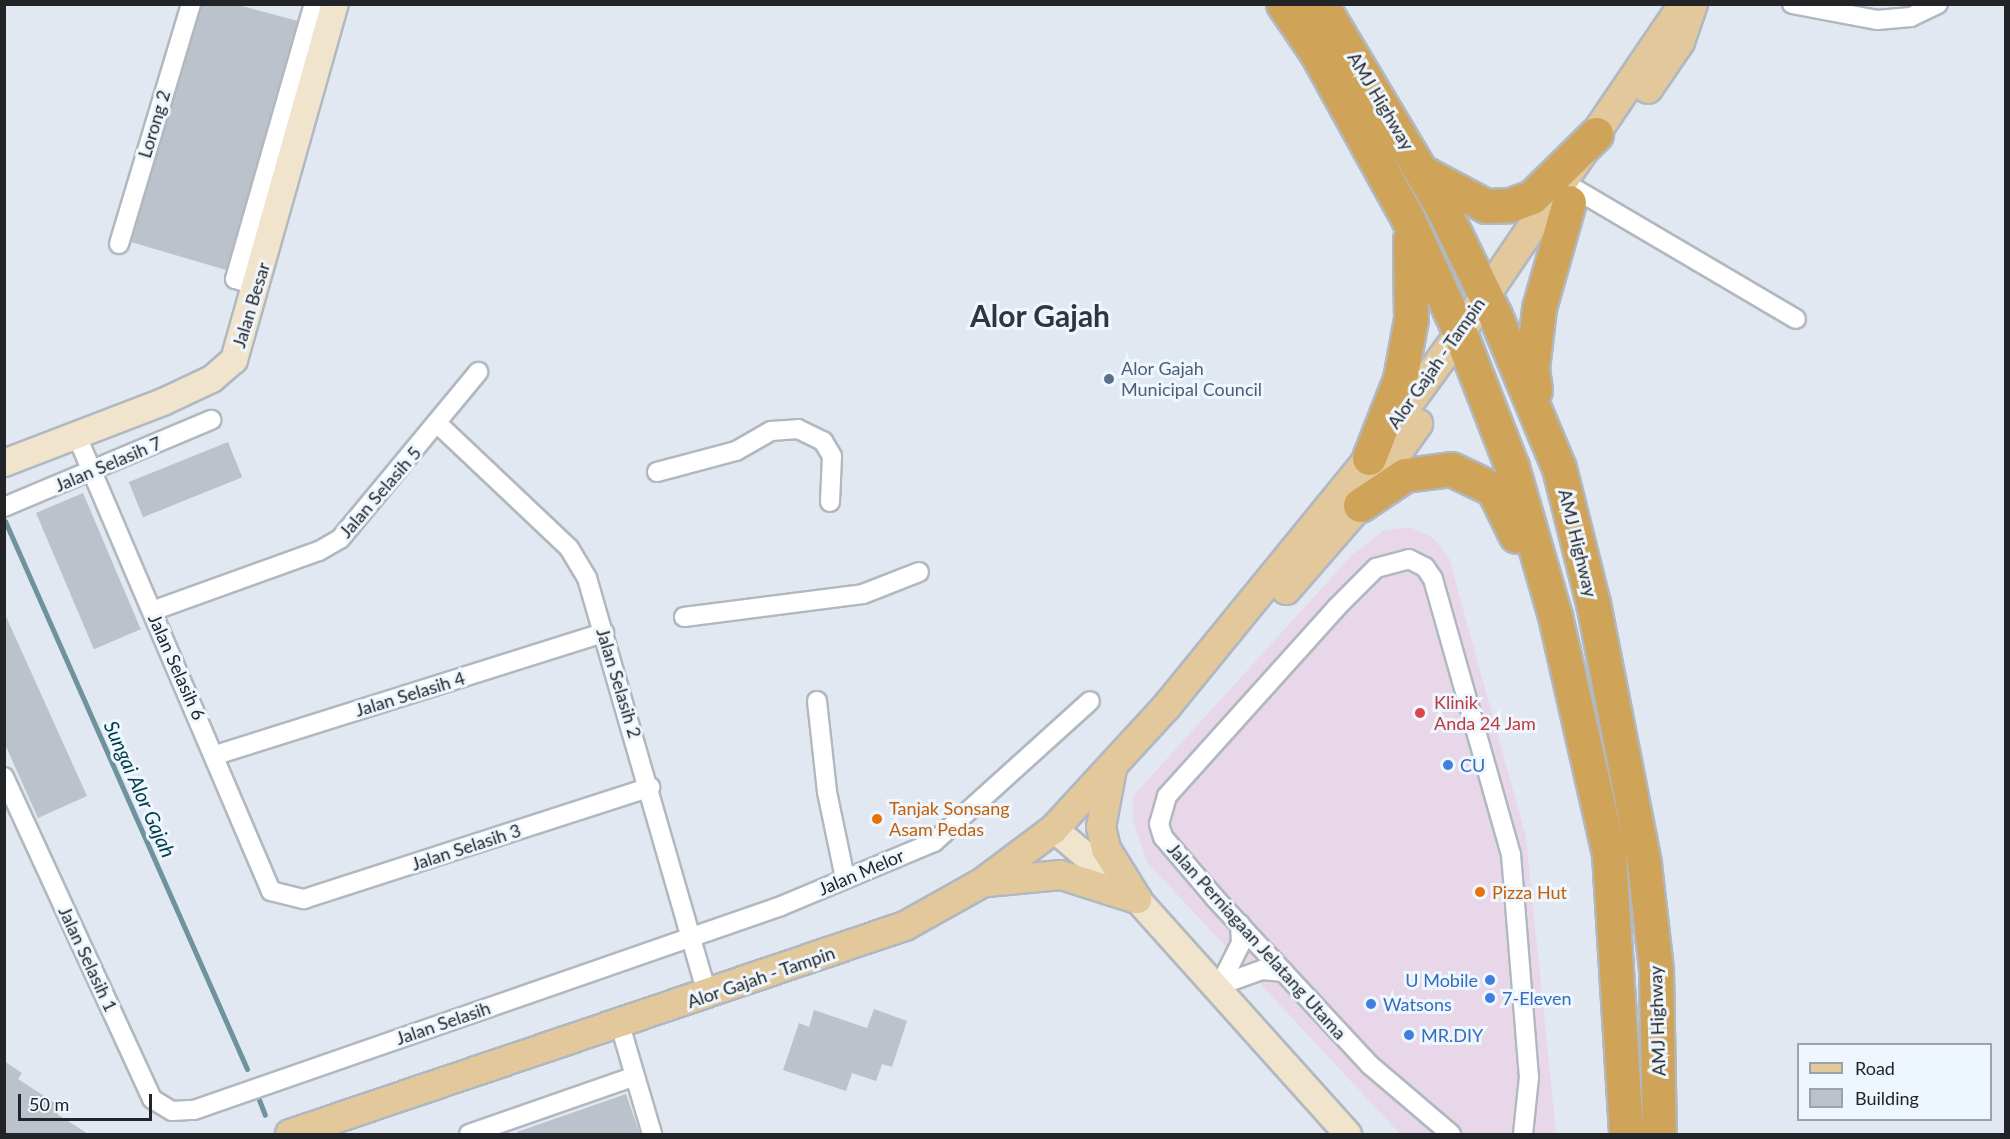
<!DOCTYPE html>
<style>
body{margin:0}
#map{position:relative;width:2010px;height:1139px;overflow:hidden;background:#e1e8f1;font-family:Lato,sans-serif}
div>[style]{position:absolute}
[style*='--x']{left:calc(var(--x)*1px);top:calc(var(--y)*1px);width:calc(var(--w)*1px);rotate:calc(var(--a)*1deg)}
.commercial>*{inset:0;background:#e8d7e9}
.stream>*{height:5px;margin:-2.5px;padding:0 2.5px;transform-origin:2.5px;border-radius:2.5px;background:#6f929f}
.building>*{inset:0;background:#bcc2cb;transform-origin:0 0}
.roads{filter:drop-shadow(2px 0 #b1b8c0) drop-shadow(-2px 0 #b1b8c0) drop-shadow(0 2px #b1b8c0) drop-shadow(0 -2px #b1b8c0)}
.street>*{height:18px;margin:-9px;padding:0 9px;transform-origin:9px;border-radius:9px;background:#fff}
.secondary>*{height:26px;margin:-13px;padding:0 13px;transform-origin:13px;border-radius:13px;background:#f1e4cd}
.primary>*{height:28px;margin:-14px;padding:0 14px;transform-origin:14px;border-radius:14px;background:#e2c89b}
.highway>*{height:33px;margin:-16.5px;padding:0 16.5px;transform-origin:16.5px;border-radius:16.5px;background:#cfa458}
.dots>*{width:16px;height:16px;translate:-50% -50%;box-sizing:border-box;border:3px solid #eef6fe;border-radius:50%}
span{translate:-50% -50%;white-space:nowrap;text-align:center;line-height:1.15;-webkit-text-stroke:6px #eef6fe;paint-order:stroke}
.street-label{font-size:18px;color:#222427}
.service-label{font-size:18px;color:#4e5e75}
.left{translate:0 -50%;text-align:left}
.health-label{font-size:18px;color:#be3a42}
.shop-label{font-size:18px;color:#366cbe}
.right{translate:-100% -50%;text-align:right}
.food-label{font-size:18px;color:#c56008}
.water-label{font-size:20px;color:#033b4a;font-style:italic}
.town-label{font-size:30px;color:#30363c;font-weight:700}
.frame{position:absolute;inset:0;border:6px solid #222427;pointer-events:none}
.legend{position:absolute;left:1797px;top:1043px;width:195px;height:78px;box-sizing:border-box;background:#eef6fe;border:2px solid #9ca2a8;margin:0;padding:8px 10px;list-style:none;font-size:18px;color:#222427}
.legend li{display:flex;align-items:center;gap:12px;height:30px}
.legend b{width:30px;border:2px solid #9ca2a8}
.scale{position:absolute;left:18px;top:1094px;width:134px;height:27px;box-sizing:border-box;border:3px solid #222427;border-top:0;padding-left:8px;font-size:18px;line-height:21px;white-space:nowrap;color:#222427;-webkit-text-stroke:4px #eef6fe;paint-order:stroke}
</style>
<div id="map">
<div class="commercial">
<i style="clip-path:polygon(1410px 527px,1433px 538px,1449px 558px,1526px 837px,1556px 1134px,1400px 1134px,1147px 862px,1133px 820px,1133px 796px,1352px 555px,1383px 531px)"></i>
</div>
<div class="stream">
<i style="--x:5;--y:521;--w:599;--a:66.17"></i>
<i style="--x:258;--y:1097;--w:19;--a:69"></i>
</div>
<div class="building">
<i style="clip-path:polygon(202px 4px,234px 4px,298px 21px,226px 270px,131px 242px)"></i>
<i style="left:228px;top:442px;width:38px;height:107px;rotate:68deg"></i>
<i style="left:83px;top:493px;width:148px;height:51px;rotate:67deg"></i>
<i style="clip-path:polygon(4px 612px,87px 796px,38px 818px,4px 742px)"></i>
<i style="clip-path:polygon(874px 1009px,907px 1021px,892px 1067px,882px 1064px,876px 1081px,852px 1073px,846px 1091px,783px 1070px,799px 1023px,809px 1027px,814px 1010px,867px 1028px)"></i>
<i style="clip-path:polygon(4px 1061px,22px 1073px,18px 1079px,61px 1107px,57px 1114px,88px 1134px,4px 1134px)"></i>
<i style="clip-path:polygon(626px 1094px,640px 1134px,518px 1134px,517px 1132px)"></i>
</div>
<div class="roads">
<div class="street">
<i style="--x:1792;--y:4;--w:86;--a:10.7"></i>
<i style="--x:1877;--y:20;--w:34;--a:-5"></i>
<i style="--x:1911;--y:17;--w:30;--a:-26"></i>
<i style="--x:1577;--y:190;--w:254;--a:30.5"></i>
<i style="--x:119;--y:244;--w:251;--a:-73.3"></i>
<i style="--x:258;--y:286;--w:24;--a:-163"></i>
<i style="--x:235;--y:279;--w:286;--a:-74"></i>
<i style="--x:438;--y:424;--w:180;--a:43.4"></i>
<i style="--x:569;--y:548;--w:35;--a:59"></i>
<i style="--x:587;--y:578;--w:435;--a:73.9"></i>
<i style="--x:76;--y:434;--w:497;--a:66.9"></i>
<i style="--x:271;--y:891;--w:34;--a:14"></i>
<i style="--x:304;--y:899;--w:364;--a:-17.9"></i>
<i style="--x:657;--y:472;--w:82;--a:-14.9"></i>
<i style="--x:736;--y:451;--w:40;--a:-29.7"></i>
<i style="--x:771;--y:431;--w:27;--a:-4"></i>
<i style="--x:798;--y:429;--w:28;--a:26"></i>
<i style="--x:823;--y:441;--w:17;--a:59"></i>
<i style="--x:832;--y:456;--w:46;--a:92.5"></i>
<i style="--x:4;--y:507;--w:225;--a:-22.8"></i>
<i style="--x:152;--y:611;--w:177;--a:-19.8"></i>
<i style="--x:319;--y:551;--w:24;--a:-30"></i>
<i style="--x:340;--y:539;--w:217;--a:-50.4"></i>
<i style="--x:684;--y:617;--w:180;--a:-7.3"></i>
<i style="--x:863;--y:594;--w:60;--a:-21.4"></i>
<i style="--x:817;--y:701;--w:92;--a:83.7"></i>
<i style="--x:827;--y:792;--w:88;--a:78.2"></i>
<i style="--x:216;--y:755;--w:407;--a:-17.5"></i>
<i style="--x:4;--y:777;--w:354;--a:65.3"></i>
<i style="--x:152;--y:1099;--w:23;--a:31"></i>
<i style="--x:172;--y:1111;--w:22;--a:-3"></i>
<i style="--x:194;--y:1110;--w:621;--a:-19.16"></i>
<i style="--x:781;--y:906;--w:166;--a:-22.7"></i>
<i style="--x:934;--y:842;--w:210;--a:-42.1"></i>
<i style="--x:1240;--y:924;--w:19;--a:87"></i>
<i style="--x:1241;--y:943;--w:47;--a:116.6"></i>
<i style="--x:1220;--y:985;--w:45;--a:-19.7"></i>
<i style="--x:1262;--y:970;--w:22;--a:5"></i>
<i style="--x:620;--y:1025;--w:114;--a:73.6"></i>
<i style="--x:469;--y:1134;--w:174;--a:-19.2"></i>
<i style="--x:1451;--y:1134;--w:106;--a:-139.6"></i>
<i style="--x:1370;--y:1065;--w:228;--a:-132.9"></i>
<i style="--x:1215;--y:898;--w:80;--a:-130.4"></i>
<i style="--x:1163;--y:837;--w:14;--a:-107"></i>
<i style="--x:1159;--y:824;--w:29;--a:-74"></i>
<i style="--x:1167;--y:796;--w:253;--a:-48"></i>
<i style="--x:1336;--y:608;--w:57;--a:-45"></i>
<i style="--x:1376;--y:568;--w:34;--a:-15"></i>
<i style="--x:1409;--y:559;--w:18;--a:27"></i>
<i style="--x:1425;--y:567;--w:14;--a:56"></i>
<i style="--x:1433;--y:579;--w:286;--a:74.2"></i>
<i style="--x:1511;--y:854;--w:224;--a:85.4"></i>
<i style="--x:1529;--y:1077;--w:57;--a:96"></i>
</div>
<div class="secondary">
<i style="--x:4;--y:463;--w:170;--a:-21"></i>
<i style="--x:163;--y:402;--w:54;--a:-25.1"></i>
<i style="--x:212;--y:379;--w:29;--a:-41"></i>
<i style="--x:234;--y:360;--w:370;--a:-74.2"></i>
<i style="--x:1054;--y:829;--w:109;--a:40.1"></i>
<i style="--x:1137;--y:899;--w:316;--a:48.1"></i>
</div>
<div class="primary">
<i style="--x:1648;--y:89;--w:57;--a:-55.8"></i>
<i style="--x:1680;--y:42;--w:40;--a:-71.1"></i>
<i style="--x:1286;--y:590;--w:113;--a:-49"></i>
<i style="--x:1360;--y:505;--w:100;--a:-54.4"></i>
<i style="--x:1112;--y:769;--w:59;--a:100.7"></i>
<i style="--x:1101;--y:827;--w:23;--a:77"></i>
<i style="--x:1106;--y:849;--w:59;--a:58.2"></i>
<i style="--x:987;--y:882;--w:74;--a:-5.4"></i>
<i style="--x:1061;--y:875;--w:80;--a:17.5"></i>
<i style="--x:290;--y:1134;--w:649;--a:-18.69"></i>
<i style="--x:905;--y:926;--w:88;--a:-29.2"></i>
<i style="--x:982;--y:883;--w:90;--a:-36.9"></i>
<i style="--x:1054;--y:829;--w:167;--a:-47.4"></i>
<i style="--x:1167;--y:706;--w:320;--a:-50.8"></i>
<i style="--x:1369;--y:458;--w:155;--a:-53.9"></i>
<i style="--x:1460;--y:333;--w:398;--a:-55.8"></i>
</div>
<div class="highway">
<i style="--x:1283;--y:4;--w:58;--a:55.5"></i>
<i style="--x:1316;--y:52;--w:191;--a:61.1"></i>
<i style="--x:1408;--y:219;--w:125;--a:65.5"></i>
<i style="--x:1460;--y:333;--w:144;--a:68.8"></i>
<i style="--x:1512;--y:467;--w:155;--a:73.9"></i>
<i style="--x:1555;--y:616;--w:244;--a:77.2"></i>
<i style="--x:1609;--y:854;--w:281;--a:86.5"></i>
<i style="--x:1321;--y:4;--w:236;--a:59.2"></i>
<i style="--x:1442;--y:207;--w:120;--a:63.9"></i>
<i style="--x:1495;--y:315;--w:166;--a:67.3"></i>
<i style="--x:1559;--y:468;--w:139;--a:75.9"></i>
<i style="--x:1593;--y:603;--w:266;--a:78.9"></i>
<i style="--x:1644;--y:864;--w:107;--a:83.5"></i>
<i style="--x:1656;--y:970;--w:164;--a:89"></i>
<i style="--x:1426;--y:174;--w:68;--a:28.1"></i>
<i style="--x:1486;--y:206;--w:24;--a:-2"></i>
<i style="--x:1510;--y:205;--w:23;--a:-20"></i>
<i style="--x:1532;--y:197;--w:90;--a:-44.5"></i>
<i style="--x:1535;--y:390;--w:22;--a:-98"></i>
<i style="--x:1532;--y:368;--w:60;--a:-83.3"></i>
<i style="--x:1539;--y:308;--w:110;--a:-74.2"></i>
<i style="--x:1369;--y:458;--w:85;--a:-68.6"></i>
<i style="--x:1400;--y:379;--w:61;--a:-79.6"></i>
<i style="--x:1411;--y:319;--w:80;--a:-90.7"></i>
<i style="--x:1360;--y:505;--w:54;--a:-33.7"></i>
<i style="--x:1405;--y:475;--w:46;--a:-7.4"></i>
<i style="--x:1451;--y:469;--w:47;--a:25.5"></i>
<i style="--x:1493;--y:489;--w:52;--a:63.9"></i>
</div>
</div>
<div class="dots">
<i style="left:1109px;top:379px;background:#5c6f8a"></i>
<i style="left:1420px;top:713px;background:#e0444e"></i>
<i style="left:1448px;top:765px;background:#3f7fe0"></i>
<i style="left:877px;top:819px;background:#e8710a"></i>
<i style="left:1480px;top:892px;background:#e8710a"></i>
<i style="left:1490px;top:980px;background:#3f7fe0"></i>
<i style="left:1490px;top:998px;background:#3f7fe0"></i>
<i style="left:1371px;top:1004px;background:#3f7fe0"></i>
<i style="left:1409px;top:1035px;background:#3f7fe0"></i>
</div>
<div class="street-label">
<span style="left:1381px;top:101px;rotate:59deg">AMJ Highway</span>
<span style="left:154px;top:124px;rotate:-73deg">Lorong 2</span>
<span style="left:251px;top:305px;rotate:-73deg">Jalan Besar</span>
<span style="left:1436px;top:363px;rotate:-55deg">Alor Gajah - Tampin</span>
<span style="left:108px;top:464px;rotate:-23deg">Jalan Selasih 7</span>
<span style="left:380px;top:492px;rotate:-49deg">Jalan Selasih 5</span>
<span style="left:1578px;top:543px;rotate:76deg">AMJ Highway</span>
<span style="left:177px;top:667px;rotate:66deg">Jalan Selasih 6</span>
<span style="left:619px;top:683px;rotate:73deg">Jalan Selasih 2</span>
<span style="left:410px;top:694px;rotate:-17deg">Jalan Selasih 4</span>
<span style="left:466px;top:847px;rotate:-18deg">Jalan Selasih 3</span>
<span style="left:861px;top:872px;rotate:-23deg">Jalan Melor</span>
<span style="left:1257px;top:941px;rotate:48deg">Jalan Perniagaan Jelatang Utama</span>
<span style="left:88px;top:959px;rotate:65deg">Jalan Selasih 1</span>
<span style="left:761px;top:977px;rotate:-19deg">Alor Gajah - Tampin</span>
<span style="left:1657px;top:1021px;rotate:-92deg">AMJ Highway</span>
<span style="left:443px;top:1023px;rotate:-19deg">Jalan Selasih</span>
</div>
<div class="service-label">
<span class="left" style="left:1121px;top:379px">Alor Gajah<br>Municipal Council</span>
</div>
<div class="health-label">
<span class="left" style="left:1434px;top:713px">Klinik<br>Anda 24 Jam</span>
</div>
<div class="shop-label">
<span class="left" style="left:1460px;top:765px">CU</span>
<span class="right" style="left:1478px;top:980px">U Mobile</span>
<span class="left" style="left:1502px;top:998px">7-Eleven</span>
<span class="left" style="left:1383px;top:1004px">Watsons</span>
<span class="left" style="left:1421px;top:1035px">MR.DIY</span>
</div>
<div class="food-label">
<span class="left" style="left:889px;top:819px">Tanjak Sonsang<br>Asam Pedas</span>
<span class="left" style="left:1492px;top:892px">Pizza Hut</span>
</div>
<div class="water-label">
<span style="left:140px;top:789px;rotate:66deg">Sungai Alor Gajah</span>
</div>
<div class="town-label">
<span style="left:1040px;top:315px">Alor Gajah</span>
</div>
<div class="frame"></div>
<ul class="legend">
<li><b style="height:8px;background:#e2c89b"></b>Road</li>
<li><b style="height:16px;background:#bcc2cb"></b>Building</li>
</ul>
<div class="scale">50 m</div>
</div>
